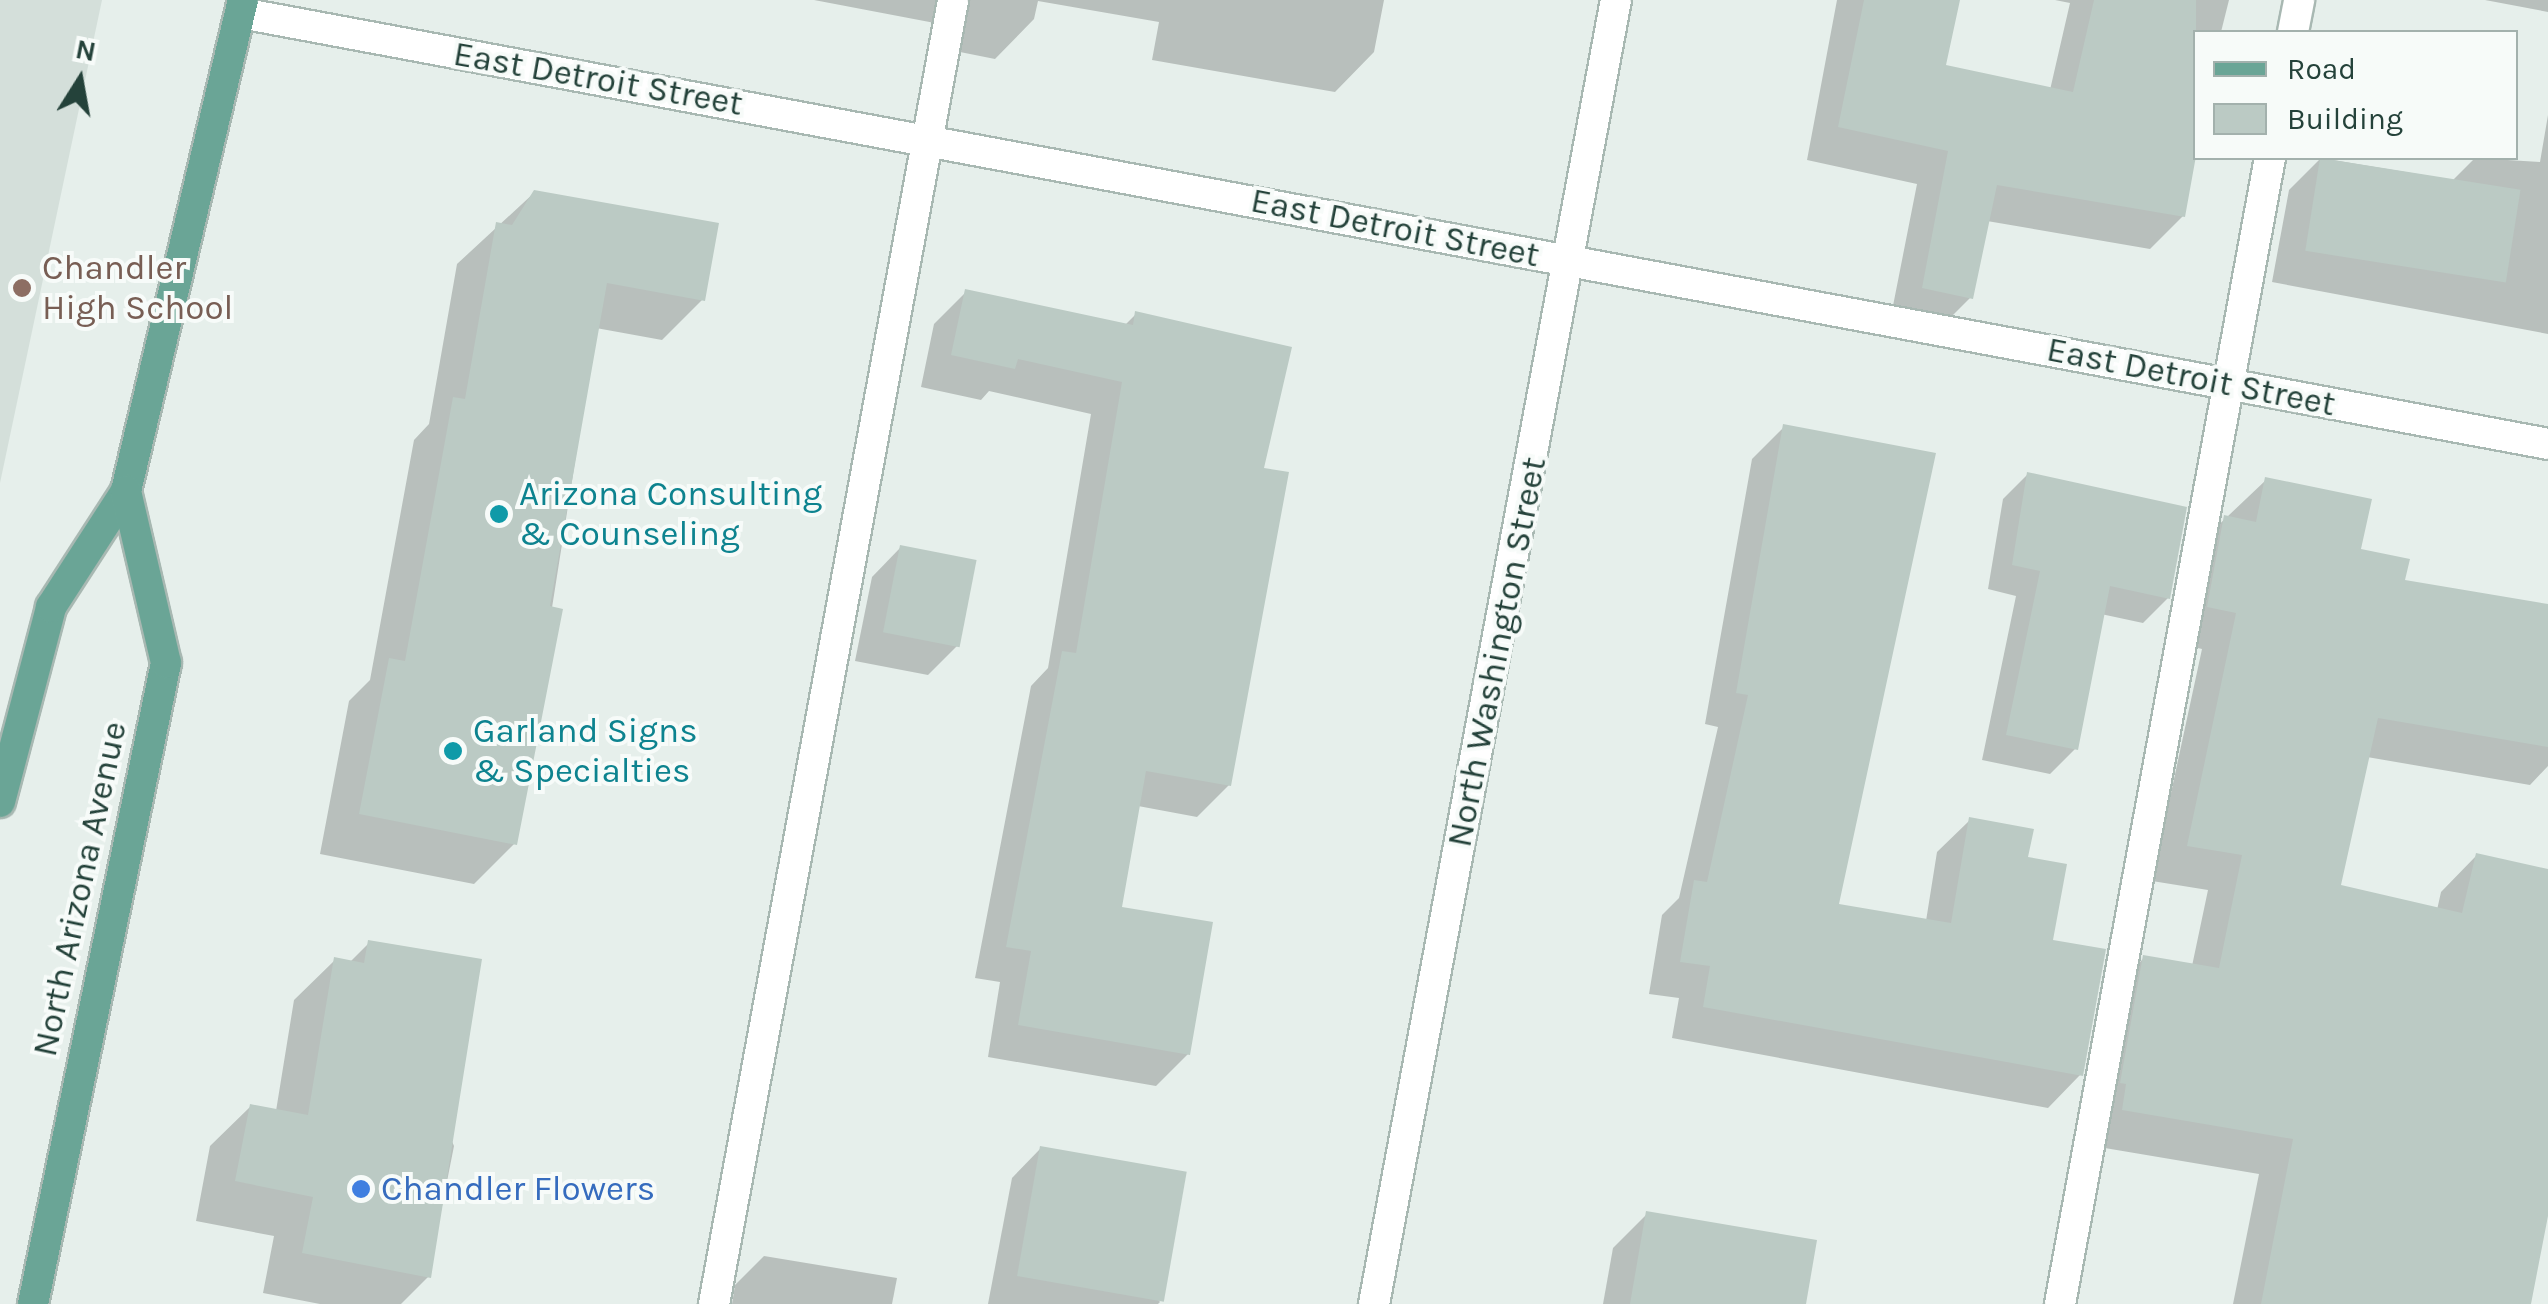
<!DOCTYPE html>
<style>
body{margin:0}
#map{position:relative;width:2548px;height:1304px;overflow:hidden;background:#e6efeb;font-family:Karla,sans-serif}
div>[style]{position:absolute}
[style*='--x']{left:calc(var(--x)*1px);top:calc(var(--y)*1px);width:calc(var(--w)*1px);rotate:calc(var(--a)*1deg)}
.built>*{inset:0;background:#d4dfda}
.shadow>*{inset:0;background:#0003}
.building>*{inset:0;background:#bbcac4;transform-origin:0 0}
.roads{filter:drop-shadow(2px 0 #a8b8b2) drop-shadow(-2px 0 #a8b8b2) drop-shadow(0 2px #a8b8b2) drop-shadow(0 -2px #a8b8b2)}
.minor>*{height:30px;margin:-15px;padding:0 15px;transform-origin:15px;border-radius:15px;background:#fff}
.major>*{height:30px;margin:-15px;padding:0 15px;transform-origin:15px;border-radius:15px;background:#6aa596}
.dots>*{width:28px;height:28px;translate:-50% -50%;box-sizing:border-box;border:5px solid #f7fbf9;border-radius:50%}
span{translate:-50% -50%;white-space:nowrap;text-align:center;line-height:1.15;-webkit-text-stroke:8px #f7fbf9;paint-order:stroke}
.street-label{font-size:35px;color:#24423a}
.education-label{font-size:35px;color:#785e54}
.left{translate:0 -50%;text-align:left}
.culture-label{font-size:35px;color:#0d838f}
.shop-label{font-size:35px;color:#366cbe}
.legend{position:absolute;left:2193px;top:30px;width:325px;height:130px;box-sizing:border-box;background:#f7fbf9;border:2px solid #a3b1ad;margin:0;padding:12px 18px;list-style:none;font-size:30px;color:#24423a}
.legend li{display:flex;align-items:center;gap:20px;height:50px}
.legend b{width:50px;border:2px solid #a3b1ad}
.north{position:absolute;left:30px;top:30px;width:100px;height:100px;-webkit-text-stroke:8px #f7fbf9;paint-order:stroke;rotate:11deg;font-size:28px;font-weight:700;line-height:40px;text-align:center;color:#24423a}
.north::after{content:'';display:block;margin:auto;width:35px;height:45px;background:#24423a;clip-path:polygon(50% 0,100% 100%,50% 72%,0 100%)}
</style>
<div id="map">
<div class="built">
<i style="clip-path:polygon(0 0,102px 0,0 483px)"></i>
</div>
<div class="shadow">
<i style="clip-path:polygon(814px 0,1384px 0,1374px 52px,1335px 92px,1152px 60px,1159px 22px,1038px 1px,1034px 19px,995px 59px,935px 47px,940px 24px)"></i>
<i style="clip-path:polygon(1837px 0,1958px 0,1943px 67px,2050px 90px,2070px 3px,2055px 0,2229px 0,2221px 32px,2196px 32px,2183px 216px,2150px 249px,1987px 221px,1971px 297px,1938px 330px,1890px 321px,1917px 184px,1807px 160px)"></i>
<i style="clip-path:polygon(2485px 0,2548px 0,2548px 12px)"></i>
<i style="clip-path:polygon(2548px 115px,2548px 334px,2272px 282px,2289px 190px,2321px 158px,2453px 180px,2475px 158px,2540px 162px)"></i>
<i style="clip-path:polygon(535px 192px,702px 300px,662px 340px,596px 328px,515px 843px,474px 884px,320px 854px,349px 701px,370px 680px,414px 440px,429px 424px,457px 264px)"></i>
<i style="clip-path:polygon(966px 292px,1124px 326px,1136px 314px,1261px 470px,1229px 785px,1197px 817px,1138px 806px,1119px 909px,1188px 1054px,1156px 1086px,988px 1057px,1000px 982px,975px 978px,1031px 686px,1048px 668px,1091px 414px,989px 391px,981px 400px,921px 387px,934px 324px)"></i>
<i style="clip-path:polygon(1784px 427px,1836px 906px,1926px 921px,1937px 852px,1970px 820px,2025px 859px,2080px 1075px,2048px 1108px,1672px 1038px,1679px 998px,1649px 994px,1662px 915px,1679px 898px,1718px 727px,1705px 724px,1752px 459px)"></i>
<i style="clip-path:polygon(2028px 474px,2168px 598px,2143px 623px,2101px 614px,2075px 749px,2050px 774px,1982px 760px,2016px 596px,1988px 589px,2003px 499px)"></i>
<i style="clip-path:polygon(2266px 480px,2402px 582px,2548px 607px,2548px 766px,2530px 785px,2367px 757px,2338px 887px,2437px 910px,2441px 892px,2476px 856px,2548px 872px,2548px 1203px,2528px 1304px,2233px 1304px,2259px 1174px,2087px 1145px,2108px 994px,2144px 958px,2192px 966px,2208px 890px,2152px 881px,2202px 649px,2173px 642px,2189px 553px)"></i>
<i style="clip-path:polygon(901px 547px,957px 646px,928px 675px,855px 661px,872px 577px)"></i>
<i style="clip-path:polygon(369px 943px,454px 1146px,428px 1277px,401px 1304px,320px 1304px,263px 1293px,274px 1236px,196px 1221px,210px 1146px,251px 1106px,276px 1111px,294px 1000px,335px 960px,349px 963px)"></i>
<i style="clip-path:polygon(1041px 1148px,1160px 1302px,1158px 1304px,988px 1304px,1012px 1178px)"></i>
<i style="clip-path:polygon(1647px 1214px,1803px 1304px,1603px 1304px,1613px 1248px)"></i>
<i style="clip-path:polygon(764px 1256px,897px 1278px,892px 1304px,732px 1304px,735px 1285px)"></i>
</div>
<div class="building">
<i style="clip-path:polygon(1864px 0,1960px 0,1946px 65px,2073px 92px,2094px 0,2196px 0,2196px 156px,2185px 217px,1997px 185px,1973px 299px,1922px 288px,1948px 151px,1838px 127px)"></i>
<i style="left:2320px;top:158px;width:203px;height:94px;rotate:9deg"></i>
<i style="clip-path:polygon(534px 190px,719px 223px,705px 301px,607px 283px,550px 606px,563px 609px,517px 845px,359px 814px,389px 658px,405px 661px,453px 397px,465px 399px,496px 222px,512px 225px)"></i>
<i style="clip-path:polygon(965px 289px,1133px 325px,1135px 311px,1292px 347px,1264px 468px,1289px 472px,1231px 786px,1146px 771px,1122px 907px,1213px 922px,1190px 1055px,1018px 1025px,1031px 951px,1006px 947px,1062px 651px,1076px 653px,1122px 382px,1018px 359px,1015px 369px,951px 355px)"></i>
<i style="clip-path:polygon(1783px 424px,1936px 453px,1839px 904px,1951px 923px,1969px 817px,2034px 829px,2028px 857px,2067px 864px,2053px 940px,2106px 949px,2083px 1076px,1703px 1007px,1710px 966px,1680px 962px,1694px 880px,1707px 882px,1748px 695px,1736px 693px)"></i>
<i style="clip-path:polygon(2027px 472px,2187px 507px,2170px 599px,2110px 586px,2078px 750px,2006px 735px,2040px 571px,2012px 565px)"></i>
<i style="clip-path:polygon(2265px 477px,2372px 499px,2361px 549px,2410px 559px,2405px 580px,2548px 604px,2548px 747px,2378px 718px,2341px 885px,2462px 913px,2476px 853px,2548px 869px,2548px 1216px,2531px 1304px,2261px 1304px,2293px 1139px,2122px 1110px,2126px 1084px,2120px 1083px,2143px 955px,2219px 968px,2242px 855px,2187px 846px,2236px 613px,2207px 607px,2224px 515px,2256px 522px)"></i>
<i style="left:900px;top:545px;width:78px;height:89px;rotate:11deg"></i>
<i style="clip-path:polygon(368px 940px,482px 959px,431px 1278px,302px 1253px,313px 1197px,235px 1181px,250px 1104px,308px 1115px,334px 957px,364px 963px)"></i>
<i style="left:1040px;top:1146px;width:149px;height:132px;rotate:10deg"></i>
<i style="clip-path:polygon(1646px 1211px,1817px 1240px,1806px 1304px,1630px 1304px)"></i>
</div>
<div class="roads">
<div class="minor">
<i style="--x:241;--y:13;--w:2347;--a:10.58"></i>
<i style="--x:2293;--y:32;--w:33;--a:-79"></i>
<i style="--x:714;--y:1304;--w:1326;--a:-79.61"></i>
<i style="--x:1374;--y:1304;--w:1326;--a:-79.49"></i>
<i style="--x:2060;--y:1304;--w:1165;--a:-79.62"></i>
</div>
<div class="major">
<i style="--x:0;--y:802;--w:202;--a:-75.3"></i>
<i style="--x:51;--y:607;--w:138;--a:-57.1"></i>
<i style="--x:126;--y:491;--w:505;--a:-76.6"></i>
<i style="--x:33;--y:1304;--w:655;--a:-78.28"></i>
<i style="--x:166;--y:663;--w:177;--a:-103.1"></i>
</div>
</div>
<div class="dots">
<i style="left:22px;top:288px;background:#8d6e63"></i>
<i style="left:499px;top:514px;background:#0f9aa8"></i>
<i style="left:453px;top:751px;background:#0f9aa8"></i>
<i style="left:361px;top:1189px;background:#3f7fe0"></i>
</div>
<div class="street-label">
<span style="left:598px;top:79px;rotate:10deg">East Detroit Street</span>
<span style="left:1395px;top:228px;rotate:11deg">East Detroit Street</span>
<span style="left:2191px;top:377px;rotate:11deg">East Detroit Street</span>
<span style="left:1497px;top:652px;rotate:-79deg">North Washington Street</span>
<span style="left:80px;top:889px;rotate:-78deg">North Arizona Avenue</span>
</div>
<div class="education-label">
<span class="left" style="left:42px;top:288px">Chandler<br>High School</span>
</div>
<div class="culture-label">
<span class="left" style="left:519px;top:514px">Arizona Consulting<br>&amp; Counseling</span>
<span class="left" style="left:473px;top:751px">Garland Signs<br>&amp; Specialties</span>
</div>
<div class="shop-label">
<span class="left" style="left:381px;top:1189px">Chandler Flowers</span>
</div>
<ul class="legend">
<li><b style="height:12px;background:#6aa596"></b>Road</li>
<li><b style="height:28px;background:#bbcac4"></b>Building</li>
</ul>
<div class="north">N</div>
</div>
